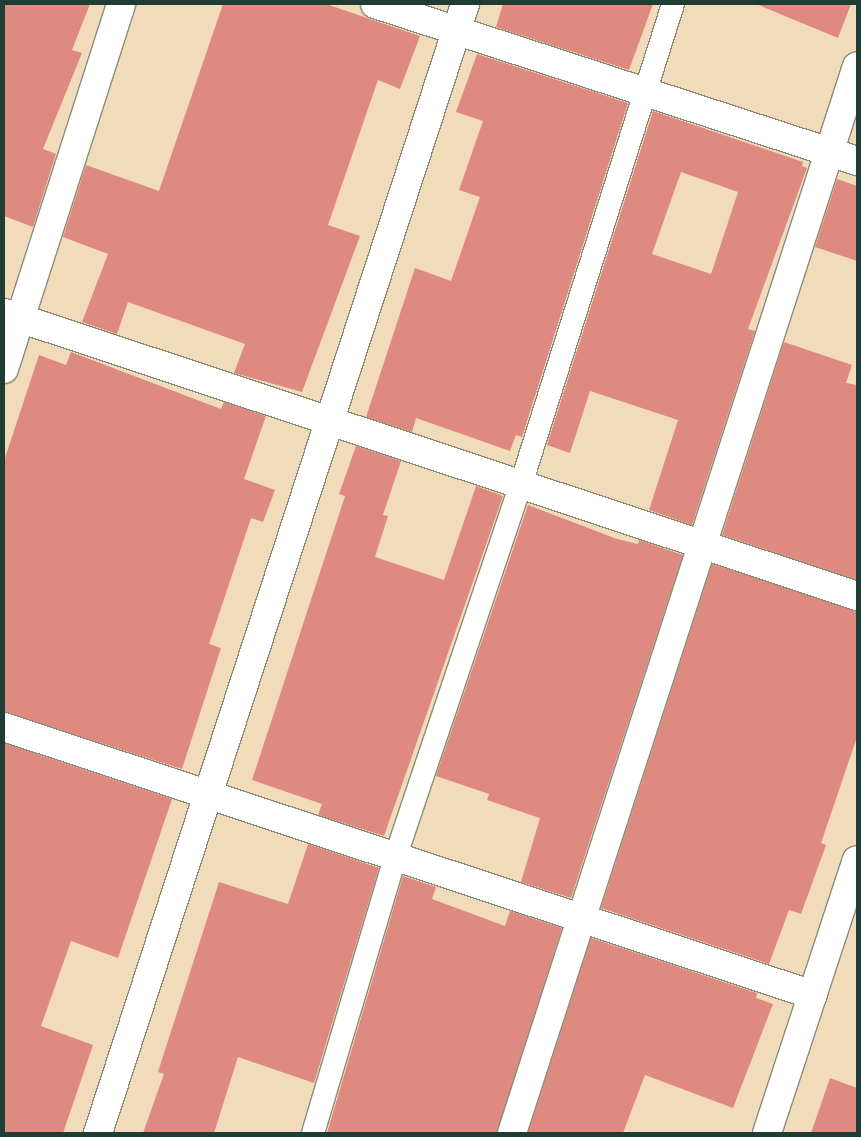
<!DOCTYPE html>
<style>
body{margin:0}
#map{position:relative;width:861px;height:1137px;overflow:hidden;background:#f1dbba;font-family:"Architects Daughter",sans-serif}
div>[style]{position:absolute}
[style*='--x']{left:calc(var(--x)*1px);top:calc(var(--y)*1px);width:calc(var(--w)*1px);rotate:calc(var(--a)*1deg)}
.building>*{inset:0;background:#df8a81}
.roads{filter:drop-shadow(1px 0 #888c77) drop-shadow(-1px 0 #888c77) drop-shadow(0 1px #888c77) drop-shadow(0 -1px #888c77)}
.service>*{height:22px;margin:-11px;padding:0 11px;transform-origin:11px;border-radius:11px;background:#fff}
.minor>*{height:28px;margin:-14px;padding:0 14px;transform-origin:14px;border-radius:14px;background:#fff}
span{translate:-50% -50%;white-space:nowrap;text-align:center;line-height:1.15;-webkit-text-stroke:5px #fbf7ec;paint-order:stroke}
.frame{position:absolute;inset:0;border:5px solid #1f3d34;pointer-events:none}
</style>
<div id="map">
<div class="building">
<i style="clip-path:polygon(4px 4px,90px 4px,72px 50px,82px 53px,43px 149px,56px 154px,33px 227px,4px 216px)"></i>
<i style="clip-path:polygon(223px 4px,326px 4px,420px 36px,400px 89px,378px 80px,328px 225px,360px 236px,302px 392px,234px 373px,245px 344px,128px 302px,117px 334px,82px 322px,108px 254px,63px 237px,86px 165px,159px 191px)"></i>
<i style="clip-path:polygon(503px 4px,653px 4px,629px 70px,496px 27px)"></i>
<i style="clip-path:polygon(756px 4px,851px 4px,838px 38px)"></i>
<i style="clip-path:polygon(477px 54px,628px 103px,522px 437px,516px 435px,510px 451px,416px 418px,412px 432px,366px 417px,415px 268px,451px 281px,480px 197px,459px 190px,483px 121px,456px 112px)"></i>
<i style="clip-path:polygon(evenodd,653px 111px,803px 162px,802px 166px,807px 168px,748px 329px,755px 331px,692px 525px,649px 510px,678px 420px,590px 391px,570px 453px,547px 445px,653px 111px,681px 172px,738px 192px,711px 274px,652px 254px,681px 172px)"></i>
<i style="clip-path:polygon(837px 179px,857px 186px,857px 261px,815px 247px)"></i>
<i style="clip-path:polygon(784px 342px,852px 365px,846px 383px,857px 385px,857px 580px,722px 535px)"></i>
<i style="clip-path:polygon(71px 352px,221px 409px,224px 402px,266px 416px,244px 479px,275px 490px,263px 522px,251px 518px,209px 644px,221px 648px,182px 769px,4px 712px,4px 461px,39px 355px,66px 365px)"></i>
<i style="clip-path:polygon(356px 446px,401px 461px,383px 515px,388px 516px,375px 557px,444px 580px,476px 486px,503px 496px,384px 836px,318px 815px,322px 804px,252px 780px,345px 496px,339px 494px)"></i>
<i style="clip-path:polygon(528px 505px,617px 539px,638px 544px,639px 540px,683px 555px,571px 898px,521px 882px,540px 818px,487px 800px,489px 794px,436px 776px)"></i>
<i style="clip-path:polygon(712px 564px,857px 611px,857px 737px,821px 843px,826px 845px,801px 914px,789px 910px,769px 964px,601px 908px)"></i>
<i style="clip-path:polygon(4px 743px,172px 799px,118px 958px,71px 941px,41px 1026px,93px 1045px,63px 1133px,4px 1133px)"></i>
<i style="clip-path:polygon(308px 844px,379px 868px,314px 1083px,238px 1057px,214px 1133px,143px 1133px,164px 1074px,158px 1072px,219px 882px,288px 904px)"></i>
<i style="clip-path:polygon(403px 876px,436px 887px,432px 899px,505px 926px,510px 911px,562px 928px,497px 1133px,327px 1133px)"></i>
<i style="clip-path:polygon(591px 938px,757px 993px,756px 998px,773px 1004px,733px 1108px,645px 1075px,623px 1133px,528px 1133px)"></i>
<i style="clip-path:polygon(830px 1078px,857px 1088px,857px 1133px,811px 1133px)"></i>
</div>
<div class="roads">
<div class="service">
<i style="--x:313;--y:1133;--w:290;--a:-73.4"></i>
<i style="--x:396;--y:855;--w:395;--a:-71.4"></i>
<i style="--x:522;--y:481;--w:500;--a:-72.43"></i>
</div>
<div class="minor">
<i style="--x:375;--y:4;--w:507;--a:18.04"></i>
<i style="--x:4;--y:313;--w:899;--a:18.35"></i>
<i style="--x:4;--y:369;--w:383;--a:-72.2"></i>
<i style="--x:4;--y:727;--w:852;--a:18.33"></i>
<i style="--x:98;--y:1133;--w:1187;--a:-71.99"></i>
<i style="--x:512;--y:1133;--w:1121;--a:-72.08"></i>
<i style="--x:767;--y:1133;--w:287;--a:-71.8"></i>
</div>
</div>
<div class="frame"></div>
</div>
